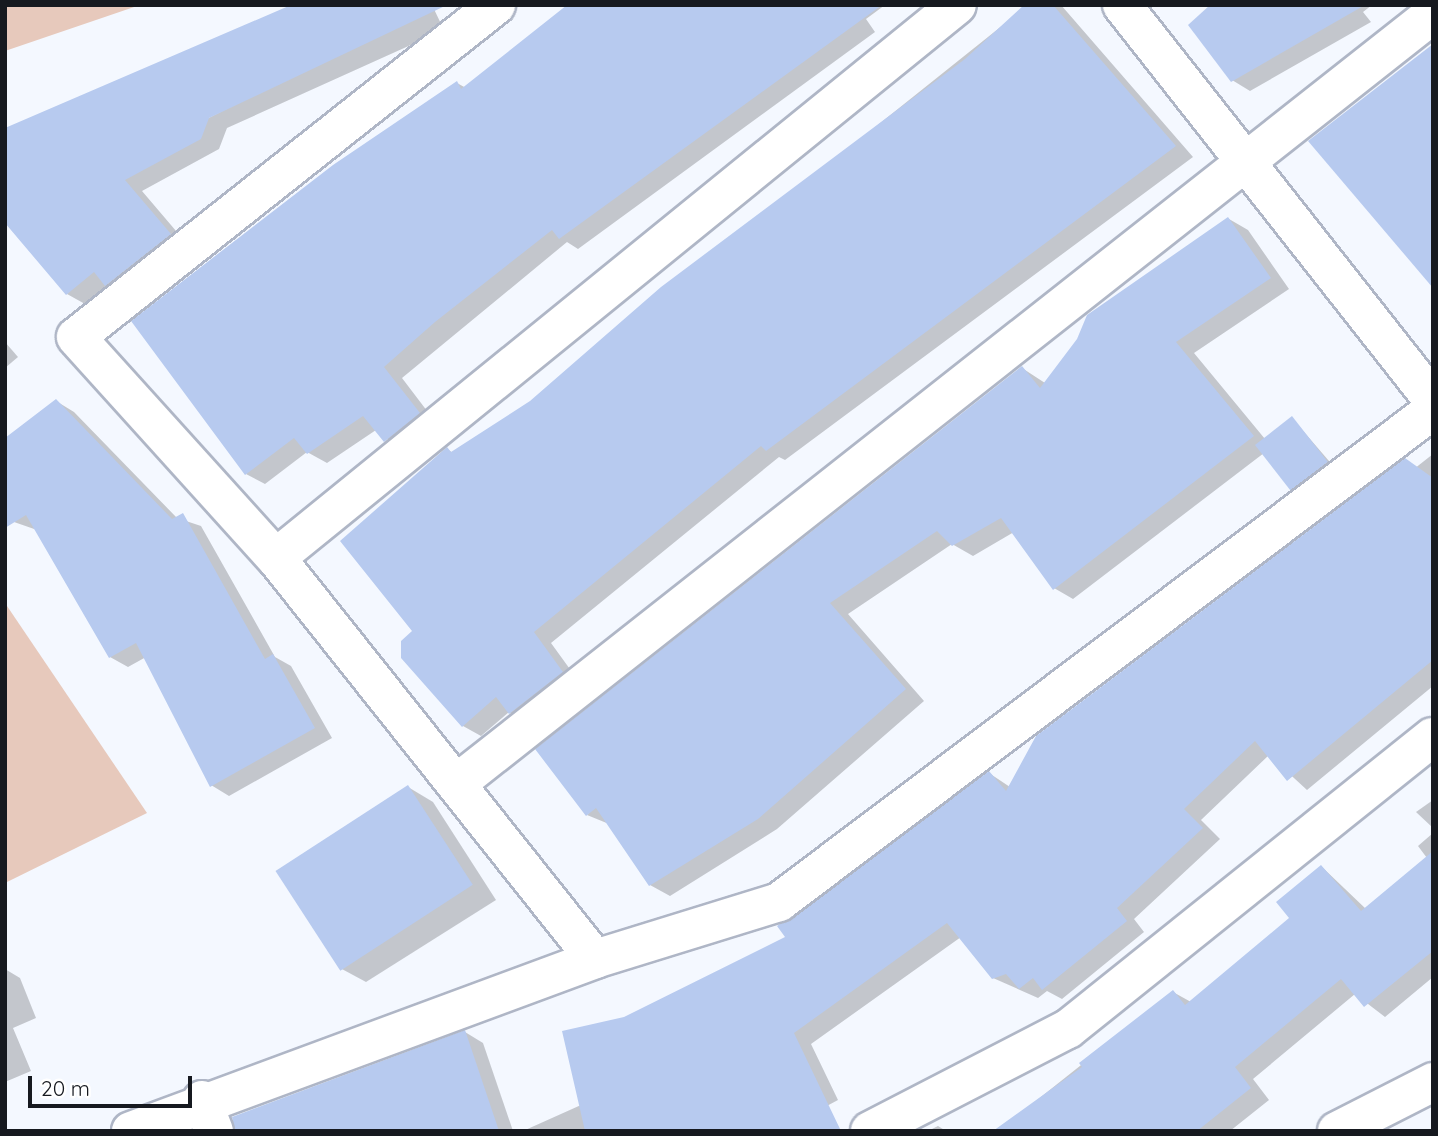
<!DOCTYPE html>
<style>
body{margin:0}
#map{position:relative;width:1438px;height:1136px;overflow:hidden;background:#f4f8ff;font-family:Quicksand,sans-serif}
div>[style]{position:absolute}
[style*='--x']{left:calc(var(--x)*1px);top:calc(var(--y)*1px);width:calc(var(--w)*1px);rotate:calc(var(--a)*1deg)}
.green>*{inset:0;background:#e7c9bc}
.shadow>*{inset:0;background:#0003}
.building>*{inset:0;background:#b7caef;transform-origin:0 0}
.roads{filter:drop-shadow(2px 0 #afb6c6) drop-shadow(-2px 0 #afb6c6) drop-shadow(0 2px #afb6c6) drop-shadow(0 -2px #afb6c6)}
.street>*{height:38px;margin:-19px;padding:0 19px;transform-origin:19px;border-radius:19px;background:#fff}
span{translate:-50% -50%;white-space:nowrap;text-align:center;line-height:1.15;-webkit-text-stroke:5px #fff;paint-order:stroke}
.frame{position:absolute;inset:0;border:7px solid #16191f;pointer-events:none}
.scale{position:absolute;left:28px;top:1076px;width:164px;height:32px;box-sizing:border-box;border:4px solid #16191f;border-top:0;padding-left:9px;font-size:21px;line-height:24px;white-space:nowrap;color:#16191f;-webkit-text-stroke:5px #fff;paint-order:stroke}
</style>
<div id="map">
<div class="green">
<i style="clip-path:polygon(5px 5px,140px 5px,5px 51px)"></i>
<i style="clip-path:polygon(5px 603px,147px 813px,5px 883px)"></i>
</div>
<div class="shadow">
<i style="clip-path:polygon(432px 5px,444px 30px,227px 128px,219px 149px,142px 191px,188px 245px,124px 295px,107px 286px,85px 304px,67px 294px,5px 221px)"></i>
<i style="clip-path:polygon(576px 5px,885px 5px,866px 19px,875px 32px,578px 249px,567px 242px,402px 378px,437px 424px,403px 451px,376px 430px,327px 463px,307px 452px,265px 484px,246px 474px,457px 83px,466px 88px)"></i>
<i style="clip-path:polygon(1028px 5px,1061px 5px,1193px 157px,785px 460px,779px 457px,551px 643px,580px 683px,528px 724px,509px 712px,481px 736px,463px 726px,414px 631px,447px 449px,453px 453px,531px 402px)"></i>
<i style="clip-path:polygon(1213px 5px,1372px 5px,1363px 12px,1371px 22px,1250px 91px,1232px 80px)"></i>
<i style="clip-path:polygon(1229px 219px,1248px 230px,1289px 289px,1194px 353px,1265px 439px,1292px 418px,1335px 468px,1300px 494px,1264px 453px,1073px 599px,1054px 588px,1014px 532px,973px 556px,952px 544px,848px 614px,924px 701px,777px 829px,670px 896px,650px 885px,609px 824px,587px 815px,1022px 368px,1045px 383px)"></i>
<i style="clip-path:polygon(5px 342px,18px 357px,5px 368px)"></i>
<i style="clip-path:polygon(56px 401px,74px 412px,177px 518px,201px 526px,275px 657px,291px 666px,332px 738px,229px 796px,211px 785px,146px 657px,128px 667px,110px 657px,37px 530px,14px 522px)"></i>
<i style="clip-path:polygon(1433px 454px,1433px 686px,1307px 790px,1269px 755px,1201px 820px,1220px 839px,1134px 919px,1144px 932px,1062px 999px,1047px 991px,1038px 998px,993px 978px,961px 937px,811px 1044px,838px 1100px,780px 1131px,523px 1131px,581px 1105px,625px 1018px,788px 937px,989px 773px,1010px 787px)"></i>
<i style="clip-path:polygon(408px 787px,433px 802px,496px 900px,366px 982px,340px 968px)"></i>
<i style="clip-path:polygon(1433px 800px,1433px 828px,1416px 812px)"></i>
<i style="clip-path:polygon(1433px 833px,1433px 977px,1385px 1017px,1355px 994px,1253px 1079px,1269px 1100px,1230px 1131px,998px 1131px,1173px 992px,1191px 1002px,1292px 918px,1322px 867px,1366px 909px,1427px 858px,1418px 846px)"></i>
<i style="clip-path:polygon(5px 969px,20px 978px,36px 1018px,13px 1028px,31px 1071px,5px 1082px)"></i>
<i style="clip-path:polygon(465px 1032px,483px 1043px,513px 1131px,250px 1131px)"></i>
<i style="clip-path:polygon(938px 1126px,946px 1131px,928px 1131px)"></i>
</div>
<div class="building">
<i style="clip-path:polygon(291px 5px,447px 5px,209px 118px,201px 139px,125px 180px,171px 234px,105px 286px,94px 272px,66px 295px,5px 223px,5px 128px)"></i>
<i style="clip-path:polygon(567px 5px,882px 5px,559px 239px,552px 230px,435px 322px,384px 367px,420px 413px,384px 442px,363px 416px,307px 454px,294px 438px,245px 475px,131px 321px,333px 165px,457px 81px,461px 89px)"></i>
<i style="clip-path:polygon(1024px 5px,1053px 5px,1176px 146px,766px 451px,761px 446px,534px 632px,563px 672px,509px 714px,496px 697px,462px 727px,401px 658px,401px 641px,412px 631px,340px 541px,447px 447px,451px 452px,530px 401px,661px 287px,965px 59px)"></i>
<i style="clip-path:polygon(1210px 5px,1365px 5px,1231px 82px,1188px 25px)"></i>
<i style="clip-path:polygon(1433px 44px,1433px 288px,1308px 141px)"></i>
<i style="clip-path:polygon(1228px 217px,1271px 278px,1176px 342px,1254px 436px,1053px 590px,1001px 518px,952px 546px,937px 531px,830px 603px,906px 689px,758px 819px,649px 886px,596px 808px,586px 816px,535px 749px,1022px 366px,1040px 388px,1077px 339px,1087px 315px)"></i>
<i style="clip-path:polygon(56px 399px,172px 519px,183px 513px,265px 659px,273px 654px,315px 728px,210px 787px,136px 643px,109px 658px,26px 515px,5px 528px,5px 438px)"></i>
<i style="left:1292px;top:416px;width:58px;height:47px;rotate:52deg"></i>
<i style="clip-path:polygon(1405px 458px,1433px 478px,1433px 660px,1287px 781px,1255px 741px,1184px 809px,1203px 828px,1117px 908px,1127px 921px,1042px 990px,1033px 978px,1019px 989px,1006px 974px,992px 979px,947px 923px,794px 1033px,841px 1131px,585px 1131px,562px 1031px,624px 1017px,785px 937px,777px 926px,989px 771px,1006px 791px,1036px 736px)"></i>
<i style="left:408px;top:785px;width:119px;height:158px;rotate:57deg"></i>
<i style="clip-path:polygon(1433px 851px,1433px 951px,1364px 1007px,1341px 979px,1235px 1067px,1251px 1088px,1197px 1131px,993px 1131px,1082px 1067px,1079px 1063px,1173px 990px,1185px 1005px,1289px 918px,1276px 902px,1321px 865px,1361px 911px)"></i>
<i style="clip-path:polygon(465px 1030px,499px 1131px,235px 1131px,232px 1117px)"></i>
</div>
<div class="roads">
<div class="street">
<i style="--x:496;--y:5;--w:535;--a:141.67"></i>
<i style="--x:76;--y:337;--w:298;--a:47.9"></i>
<i style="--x:276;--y:558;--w:512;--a:51.5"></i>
<i style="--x:1122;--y:5;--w:503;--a:51.79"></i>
<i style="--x:276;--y:558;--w:877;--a:-39.08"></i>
<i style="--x:456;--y:784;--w:1244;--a:-38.24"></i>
<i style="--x:202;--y:1100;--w:33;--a:69"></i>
<i style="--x:131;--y:1131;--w:495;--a:-20.3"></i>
<i style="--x:595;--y:959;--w:193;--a:-17.2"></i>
<i style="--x:779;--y:902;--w:818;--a:-36.95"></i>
<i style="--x:870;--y:1131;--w:223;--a:-27.3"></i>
<i style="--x:1068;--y:1029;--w:467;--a:-38.7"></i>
<i style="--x:1337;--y:1131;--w:108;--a:-27"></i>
</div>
</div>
<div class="frame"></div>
<div class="scale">20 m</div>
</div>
